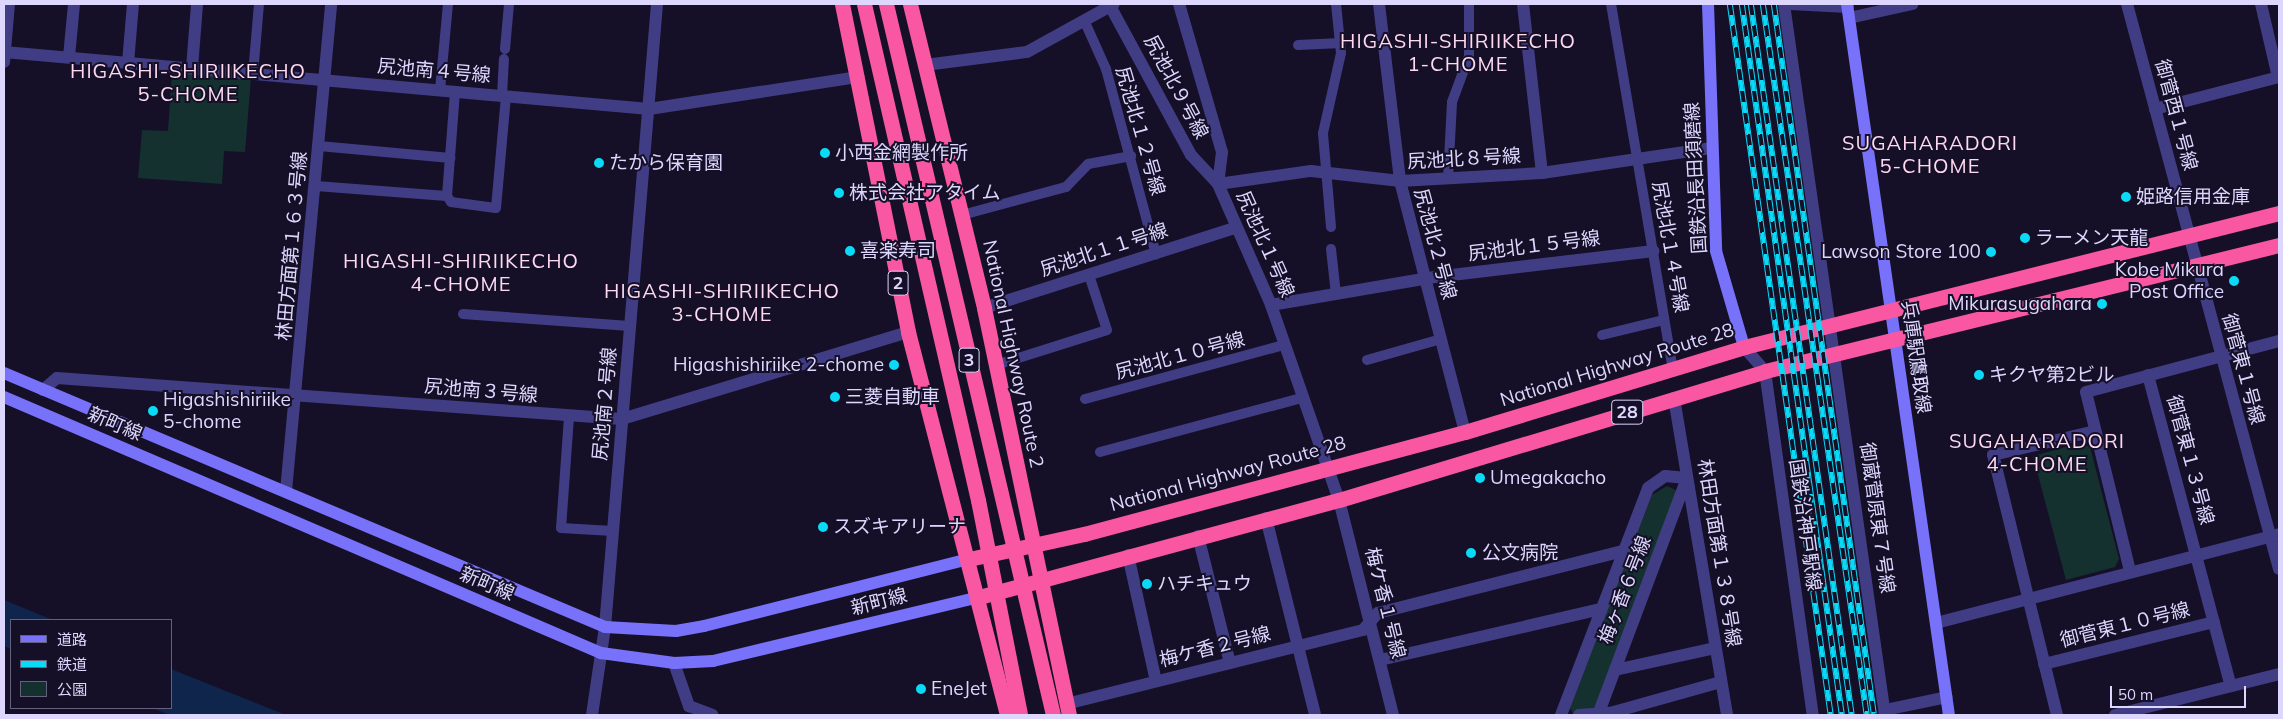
<!DOCTYPE html>
<meta charset="utf-8">
<style>
body{margin:0}
#map{position:relative;width:2283px;height:719px;overflow:hidden;background:#151027;font-family:Mulish,"Noto Sans JP",sans-serif}
div>[style]{position:absolute}
[style*='--x']{left:calc(var(--x)*1px);top:calc(var(--y)*1px);width:calc(var(--w)*1px);rotate:calc(var(--a)*1deg)}
.green>*{inset:0;background:#143130}
.water>*{inset:0;background:#10254b}
.lane>*{height:10px;margin:-5px;padding:0 5px;transform-origin:5px;border-radius:5px;background:#413d84}
.street>*{height:12px;margin:-6px;padding:0 6px;transform-origin:6px;border-radius:6px;background:#413d84}
.secondary>*{height:12px;margin:-6px;padding:0 6px;transform-origin:6px;border-radius:6px;background:#7872fa}
.highway>*{height:15px;margin:-7.5px;padding:0 7.5px;transform-origin:7.5px;border-radius:7.5px;background:#f957a1}
.rail>*{height:5.5px;margin-top:-2.75px;transform-origin:0;background:repeating-linear-gradient(90deg,#151027 0 11px,#0adaf7 0 22px);box-sizing:border-box;border-block:1px solid #0adaf7}
.highway-bridge>*{height:15px;margin:-7.5px;padding:0 7.5px;transform-origin:7.5px;border-radius:7.5px;background:#f957a1}
.dots>*{width:14px;height:14px;translate:-50% -50%;box-sizing:border-box;border:2px solid #151027;border-radius:50%}
span{translate:-50% -50%;white-space:nowrap;text-align:center;line-height:1.15;-webkit-text-stroke:4px #151027;paint-order:stroke}
.shield-label span{padding:1px 4px;background:#151027;border:1px solid;border-radius:4px;-webkit-text-stroke-width:0}
.shield-label{font-size:18px;color:#ddd7fe;font-weight:700}
.street-label{font-size:19px;color:#ddd7fe}
.poi-label{font-size:19px;color:#ddd7fe}
.left{translate:0 -50%;text-align:left}
.right{translate:-100% -50%;text-align:right}
.neighbourhood-label{font-size:20px;color:#fed9f0;letter-spacing:1px}
.frame{position:absolute;inset:0;border:5px solid #ddd7fe;pointer-events:none}
.legend{position:absolute;left:10px;top:619px;width:162px;height:90px;box-sizing:border-box;background:#151027;border:1px solid #65607d;margin:0;padding:6px 9px;list-style:none;font-size:15px;color:#ddd7fe}
.legend li{display:flex;align-items:center;gap:10px;height:25px}
.legend b{width:25px;border:1px solid #65607d}
.scale{position:absolute;left:2110px;top:686px;width:136px;height:22px;box-sizing:border-box;border:2px solid #ddd7fe;border-top:0;padding-left:6px;font-size:15px;line-height:18px;white-space:nowrap;color:#ddd7fe;-webkit-text-stroke:4px #151027;paint-order:stroke}
</style>
<div id="map">
<div class="green">
<i style="clip-path:polygon(172px 72px,251px 78px,245px 152px,224px 151px,222px 184px,138px 178px,142px 130px,168px 131px)"></i>
<i style="clip-path:polygon(2081px 443px,2090px 447px,2119px 559px,2115px 567px,2066px 580px,2033px 456px)"></i>
<i style="clip-path:polygon(1667px 486px,1680px 492px,1597px 709px,1573px 713px,1569px 707px,1652px 495px)"></i>
</div>
<div class="water">
<i style="clip-path:polygon(4px 600px,53px 620px,11px 620px,11px 649px,4px 646px)"></i>
<i style="clip-path:polygon(171px 669px,286px 715px,170px 715px,152px 708px,171px 708px)"></i>
</div>
<div class="lane">
<i style="--x:1611;--y:4;--w:372;--a:80.4"></i>
<i style="--x:1084;--y:20;--w:54;--a:65.8"></i>
<i style="--x:1106;--y:69;--w:192;--a:74.9"></i>
<i style="--x:1298;--y:45;--w:43;--a:-2.7"></i>
<i style="--x:505;--y:49;--w:45;--a:-84.9"></i>
<i style="--x:253;--y:74;--w:70;--a:-85.1"></i>
<i style="--x:440;--y:90;--w:86;--a:-84.7"></i>
<i style="--x:502;--y:96;--w:37;--a:-87"></i>
<i style="--x:319;--y:146;--w:132;--a:5.2"></i>
<i style="--x:1448;--y:179;--w:77;--a:-87"></i>
<i style="--x:1452;--y:102;--w:49;--a:-69.7"></i>
<i style="--x:1469;--y:56;--w:52;--a:-90"></i>
<i style="--x:316;--y:186;--w:131;--a:4.4"></i>
<i style="--x:447;--y:196;--w:105;--a:-85.6"></i>
<i style="--x:447;--y:196;--w:7;--a:56"></i>
<i style="--x:451;--y:202;--w:45;--a:7.6"></i>
<i style="--x:496;--y:208;--w:112;--a:-84.9"></i>
<i style="--x:962;--y:215;--w:108;--a:-15.1"></i>
<i style="--x:1066;--y:187;--w:32;--a:-46"></i>
<i style="--x:1088;--y:164;--w:44;--a:-10.5"></i>
<i style="--x:1331;--y:227;--w:94;--a:-94.9"></i>
<i style="--x:1323;--y:133;--w:82;--a:-77.3"></i>
<i style="--x:1341;--y:53;--w:49;--a:-95.8"></i>
<i style="--x:1331;--y:249;--w:45;--a:83.7"></i>
<i style="--x:463;--y:314;--w:167;--a:4.1"></i>
<i style="--x:1602;--y:335;--w:64;--a:-13.6"></i>
<i style="--x:1367;--y:360;--w:77;--a:-15.8"></i>
<i style="--x:996;--y:365;--w:116;--a:-17.5"></i>
<i style="--x:1107;--y:330;--w:58;--a:-108.1"></i>
<i style="--x:1085;--y:399;--w:206;--a:-15.2"></i>
<i style="--x:569;--y:417;--w:111;--a:94.1"></i>
<i style="--x:561;--y:528;--w:52;--a:3.3"></i>
<i style="--x:1100;--y:452;--w:209;--a:-15"></i>
</div>
<div class="street">
<i style="--x:1109;--y:4;--w:172;--a:61.5"></i>
<i style="--x:1191;--y:155;--w:40;--a:47"></i>
<i style="--x:1179;--y:4;--w:154;--a:73.8"></i>
<i style="--x:1222;--y:152;--w:32;--a:97"></i>
<i style="--x:1218;--y:184;--w:132;--a:66.3"></i>
<i style="--x:1271;--y:305;--w:207;--a:70.8"></i>
<i style="--x:1339;--y:500;--w:222;--a:75.9"></i>
<i style="--x:1379;--y:4;--w:178;--a:83.2"></i>
<i style="--x:1400;--y:181;--w:259;--a:75.5"></i>
<i style="--x:1523;--y:4;--w:170;--a:83.6"></i>
<i style="--x:1784;--y:4;--w:718;--a:81.92"></i>
<i style="--x:1790;--y:4;--w:58;--a:3"></i>
<i style="--x:2127;--y:4;--w:585;--a:74.94"></i>
<i style="--x:2261;--y:4;--w:75;--a:76.9"></i>
<i style="--x:1849;--y:18;--w:65;--a:-12.5"></i>
<i style="--x:4;--y:52;--w:648;--a:5.05"></i>
<i style="--x:649;--y:109;--w:212;--a:-8.7"></i>
<i style="--x:69;--y:57;--w:53;--a:-84.6"></i>
<i style="--x:4;--y:62;--w:58;--a:-85.1"></i>
<i style="--x:128;--y:63;--w:59;--a:-85.2"></i>
<i style="--x:925;--y:65;--w:103;--a:-7.3"></i>
<i style="--x:1027;--y:52;--w:99;--a:-28.9"></i>
<i style="--x:192;--y:68;--w:64;--a:-85.5"></i>
<i style="--x:2155;--y:109;--w:128;--a:-14.5"></i>
<i style="--x:1218;--y:184;--w:94;--a:-8"></i>
<i style="--x:1311;--y:171;--w:90;--a:6.4"></i>
<i style="--x:1400;--y:181;--w:142;--a:-3.2"></i>
<i style="--x:1542;--y:173;--w:172;--a:-8.4"></i>
<i style="--x:1271;--y:305;--w:166;--a:-9.7"></i>
<i style="--x:1435;--y:277;--w:220;--a:-6.8"></i>
<i style="--x:984;--y:308;--w:263;--a:-17.7"></i>
<i style="--x:1744;--y:347;--w:32;--a:49"></i>
<i style="--x:1765;--y:371;--w:347;--a:82.1"></i>
<i style="--x:2148;--y:375;--w:322;--a:75.1"></i>
<i style="--x:43;--y:390;--w:18;--a:-41"></i>
<i style="--x:57;--y:378;--w:566;--a:4.15"></i>
<i style="--x:622;--y:419;--w:299;--a:-16.9"></i>
<i style="--x:1674;--y:398;--w:321;--a:80.5"></i>
<i style="--x:286;--y:491;--w:489;--a:-84.7"></i>
<i style="--x:1266;--y:518;--w:203;--a:76"></i>
<i style="--x:1198;--y:536;--w:131;--a:75.9"></i>
<i style="--x:1128;--y:555;--w:129;--a:77.5"></i>
<i style="--x:2130;--y:571;--w:184;--a:-103.8"></i>
<i style="--x:2086;--y:392;--w:200;--a:-14.8"></i>
<i style="--x:1936;--y:623;--w:354;--a:-14.5"></i>
<i style="--x:1380;--y:660;--w:227;--a:-13"></i>
<i style="--x:674;--y:663;--w:46;--a:70.8"></i>
<i style="--x:689;--y:706;--w:25;--a:21"></i>
<i style="--x:2044;--y:664;--w:175;--a:-13.9"></i>
<i style="--x:1615;--y:670;--w:102;--a:-12.4"></i>
<i style="--x:1066;--y:704;--w:306;--a:-14"></i>
<i style="--x:1363;--y:630;--w:23;--a:-49"></i>
<i style="--x:1378;--y:613;--w:253;--a:-14.2"></i>
<i style="--x:1885;--y:710;--w:63;--a:-11.8"></i>
<i style="--x:592;--y:715;--w:89;--a:-81.6"></i>
<i style="--x:605;--y:627;--w:625;--a:-85.23"></i>
<i style="--x:1561;--y:715;--w:243;--a:-69"></i>
<i style="--x:1648;--y:488;--w:21;--a:-35"></i>
<i style="--x:1665;--y:476;--w:22;--a:5"></i>
<i style="--x:1687;--y:478;--w:253;--a:110.6"></i>
<i style="--x:1579;--y:715;--w:31;--a:-4"></i>
<i style="--x:1610;--y:713;--w:115;--a:-15.6"></i>
<i style="--x:2057;--y:715;--w:268;--a:-103.8"></i>
<i style="--x:1993;--y:455;--w:105;--a:-13.2"></i>
<i style="--x:2115;--y:715;--w:169;--a:-14"></i>
</div>
<div class="secondary">
<i style="--x:1708;--y:4;--w:247;--a:88.1"></i>
<i style="--x:1716;--y:251;--w:100;--a:73.7"></i>
<i style="--x:1847;--y:4;--w:718;--a:81.84"></i>
<i style="--x:4;--y:373;--w:652;--a:22.91"></i>
<i style="--x:605;--y:627;--w:71;--a:3.2"></i>
<i style="--x:676;--y:631;--w:28;--a:-10"></i>
<i style="--x:704;--y:626;--w:273;--a:-14.2"></i>
<i style="--x:4;--y:397;--w:650;--a:23.21"></i>
<i style="--x:601;--y:653;--w:74;--a:7.8"></i>
<i style="--x:674;--y:663;--w:39;--a:-3"></i>
<i style="--x:713;--y:661;--w:274;--a:-13.5"></i>
</div>
<div class="highway">
<i style="--x:842;--y:4;--w:335;--a:78.6"></i>
<i style="--x:908;--y:332;--w:396;--a:75.5"></i>
<i style="--x:910;--y:4;--w:313;--a:76.3"></i>
<i style="--x:984;--y:308;--w:416;--a:78.2"></i>
<i style="--x:969;--y:559;--w:118;--a:-12.3"></i>
<i style="--x:1084;--y:534;--w:394;--a:-15"></i>
<i style="--x:1465;--y:432;--w:292;--a:-16.9"></i>
<i style="--x:1744;--y:347;--w:552;--a:-14.06"></i>
<i style="--x:979;--y:597;--w:373;--a:-15.1"></i>
<i style="--x:1339;--y:500;--w:445;--a:-16.8"></i>
<i style="--x:1765;--y:371;--w:529;--a:-13.77"></i>
</div>
<div class="rail">
<i style="--x:1730;--y:4;--w:718;--a:81.92"></i>
<i style="--x:1742;--y:4;--w:718;--a:81.99"></i>
<i style="--x:1751;--y:4;--w:718;--a:81.92"></i>
<i style="--x:1763;--y:4;--w:719;--a:81.68"></i>
<i style="--x:1774;--y:4;--w:717;--a:81.98"></i>
</div>
<div class="highway-bridge">
<i style="--x:864;--y:4;--w:509;--a:77.06"></i>
<i style="--x:978;--y:500;--w:219;--a:78.9"></i>
<i style="--x:886;--y:4;--w:730;--a:76.78"></i>
</div>
<div class="dots">
<i style="left:825px;top:153px;background:#0adaf7"></i>
<i style="left:599px;top:163px;background:#0adaf7"></i>
<i style="left:839px;top:193px;background:#0adaf7"></i>
<i style="left:2126px;top:197px;background:#0adaf7"></i>
<i style="left:2025px;top:238px;background:#0adaf7"></i>
<i style="left:850px;top:251px;background:#0adaf7"></i>
<i style="left:1991px;top:252px;background:#0adaf7"></i>
<i style="left:2234px;top:281px;background:#0adaf7"></i>
<i style="left:2102px;top:304px;background:#0adaf7"></i>
<i style="left:894px;top:365px;background:#0adaf7"></i>
<i style="left:1979px;top:375px;background:#0adaf7"></i>
<i style="left:835px;top:397px;background:#0adaf7"></i>
<i style="left:153px;top:411px;background:#0adaf7"></i>
<i style="left:1480px;top:478px;background:#0adaf7"></i>
<i style="left:823px;top:527px;background:#0adaf7"></i>
<i style="left:1471px;top:553px;background:#0adaf7"></i>
<i style="left:1147px;top:584px;background:#0adaf7"></i>
<i style="left:921px;top:689px;background:#0adaf7"></i>
</div>
<div class="shield-label">
<span style="left:898px;top:283px">2</span>
<span style="left:969px;top:360px">3</span>
<span style="left:1627px;top:412px">28</span>
</div>
<div class="street-label">
<span style="left:434px;top:71px;rotate:5deg">尻池南４号線</span>
<span style="left:1176px;top:87px;rotate:62deg">尻池北９号線</span>
<span style="left:2176px;top:115px;rotate:75deg">御菅西１号線</span>
<span style="left:1140px;top:131px;rotate:74deg">尻池北１２号線</span>
<span style="left:1464px;top:159px;rotate:-3deg">尻池北８号線</span>
<span style="left:1696px;top:178px;rotate:-93deg">国鉄沿長田須磨線</span>
<span style="left:1265px;top:244px;rotate:66deg">尻池北１号線</span>
<span style="left:1435px;top:244px;rotate:75deg">尻池北２号線</span>
<span style="left:292px;top:246px;rotate:-85deg">林田方面第１６３号線</span>
<span style="left:1534px;top:246px;rotate:-7deg">尻池北１５号線</span>
<span style="left:1670px;top:247px;rotate:80deg">尻池北１４号線</span>
<span style="left:1104px;top:250px;rotate:-18deg">尻池北１１号線</span>
<span style="left:1013px;top:354px;rotate:78deg">National Highway Route 2</span>
<span style="left:1180px;top:356px;rotate:-15deg">尻池北１０号線</span>
<span style="left:1916px;top:357px;rotate:82deg">兵庫駅鷹取線</span>
<span style="left:1617px;top:365px;rotate:-17deg">National Highway Route 28</span>
<span style="left:2243px;top:369px;rotate:75deg">御菅東１号線</span>
<span style="left:481px;top:391px;rotate:5deg">尻池南３号線</span>
<span style="left:605px;top:404px;rotate:-85deg">尻池南２号線</span>
<span style="left:115px;top:424px;rotate:23deg">新町線</span>
<span style="left:2190px;top:460px;rotate:75deg">御菅東１３号線</span>
<span style="left:1228px;top:474px;rotate:-15deg">National Highway Route 28</span>
<span style="left:1877px;top:518px;rotate:82deg">御蔵菅原東７号線</span>
<span style="left:1805px;top:525px;rotate:82deg">国鉄沿神戸駅線</span>
<span style="left:1719px;top:553px;rotate:81deg">林田方面第１３８号線</span>
<span style="left:487px;top:584px;rotate:23deg">新町線</span>
<span style="left:1625px;top:590px;rotate:-69deg">梅ヶ香６号線</span>
<span style="left:879px;top:602px;rotate:-14deg">新町線</span>
<span style="left:1385px;top:603px;rotate:76deg">梅ケ香１号線</span>
<span style="left:2125px;top:625px;rotate:-14deg">御菅東１０号線</span>
<span style="left:1215px;top:647px;rotate:-14deg">梅ケ香２号線</span>
</div>
<div class="poi-label">
<span class="left" style="left:835px;top:153px">小西金網製作所</span>
<span class="left" style="left:609px;top:163px">たから保育園</span>
<span class="left" style="left:849px;top:193px">株式会社アタイム</span>
<span class="left" style="left:2136px;top:197px">姫路信用金庫</span>
<span class="left" style="left:2035px;top:238px">ラーメン天龍</span>
<span class="left" style="left:860px;top:251px">喜楽寿司</span>
<span class="right" style="left:1981px;top:252px">Lawson Store 100</span>
<span class="right" style="left:2224px;top:281px">Kobe Mikura<br>Post Office</span>
<span class="right" style="left:2092px;top:304px">Mikurasugahara</span>
<span class="right" style="left:884px;top:365px">Higashishiriike 2-chome</span>
<span class="left" style="left:1989px;top:375px">キクヤ第2ビル</span>
<span class="left" style="left:845px;top:397px">三菱自動車</span>
<span class="left" style="left:163px;top:411px">Higashishiriike<br>5-chome</span>
<span class="left" style="left:1490px;top:478px">Umegakacho</span>
<span class="left" style="left:833px;top:527px">スズキアリーナ</span>
<span class="left" style="left:1482px;top:553px">公文病院</span>
<span class="left" style="left:1157px;top:584px">ハチキュウ</span>
<span class="left" style="left:931px;top:689px">EneJet</span>
</div>
<div class="neighbourhood-label">
<span style="left:1458px;top:52px">HIGASHI-SHIRIIKECHO<br>1-CHOME</span>
<span style="left:188px;top:82px">HIGASHI-SHIRIIKECHO<br>5-CHOME</span>
<span style="left:1930px;top:154px">SUGAHARADORI<br>5-CHOME</span>
<span style="left:461px;top:272px">HIGASHI-SHIRIIKECHO<br>4-CHOME</span>
<span style="left:722px;top:302px">HIGASHI-SHIRIIKECHO<br>3-CHOME</span>
<span style="left:2037px;top:452px">SUGAHARADORI<br>4-CHOME</span>
</div>
<div class="frame"></div>
<ul class="legend">
<li><b style="height:6px;background:#7872fa"></b>道路</li>
<li><b style="height:6px;background:#0adaf7"></b>鉄道</li>
<li><b style="height:14px;background:#143130"></b>公園</li>
</ul>
<div class="scale">50 m</div>
</div>
